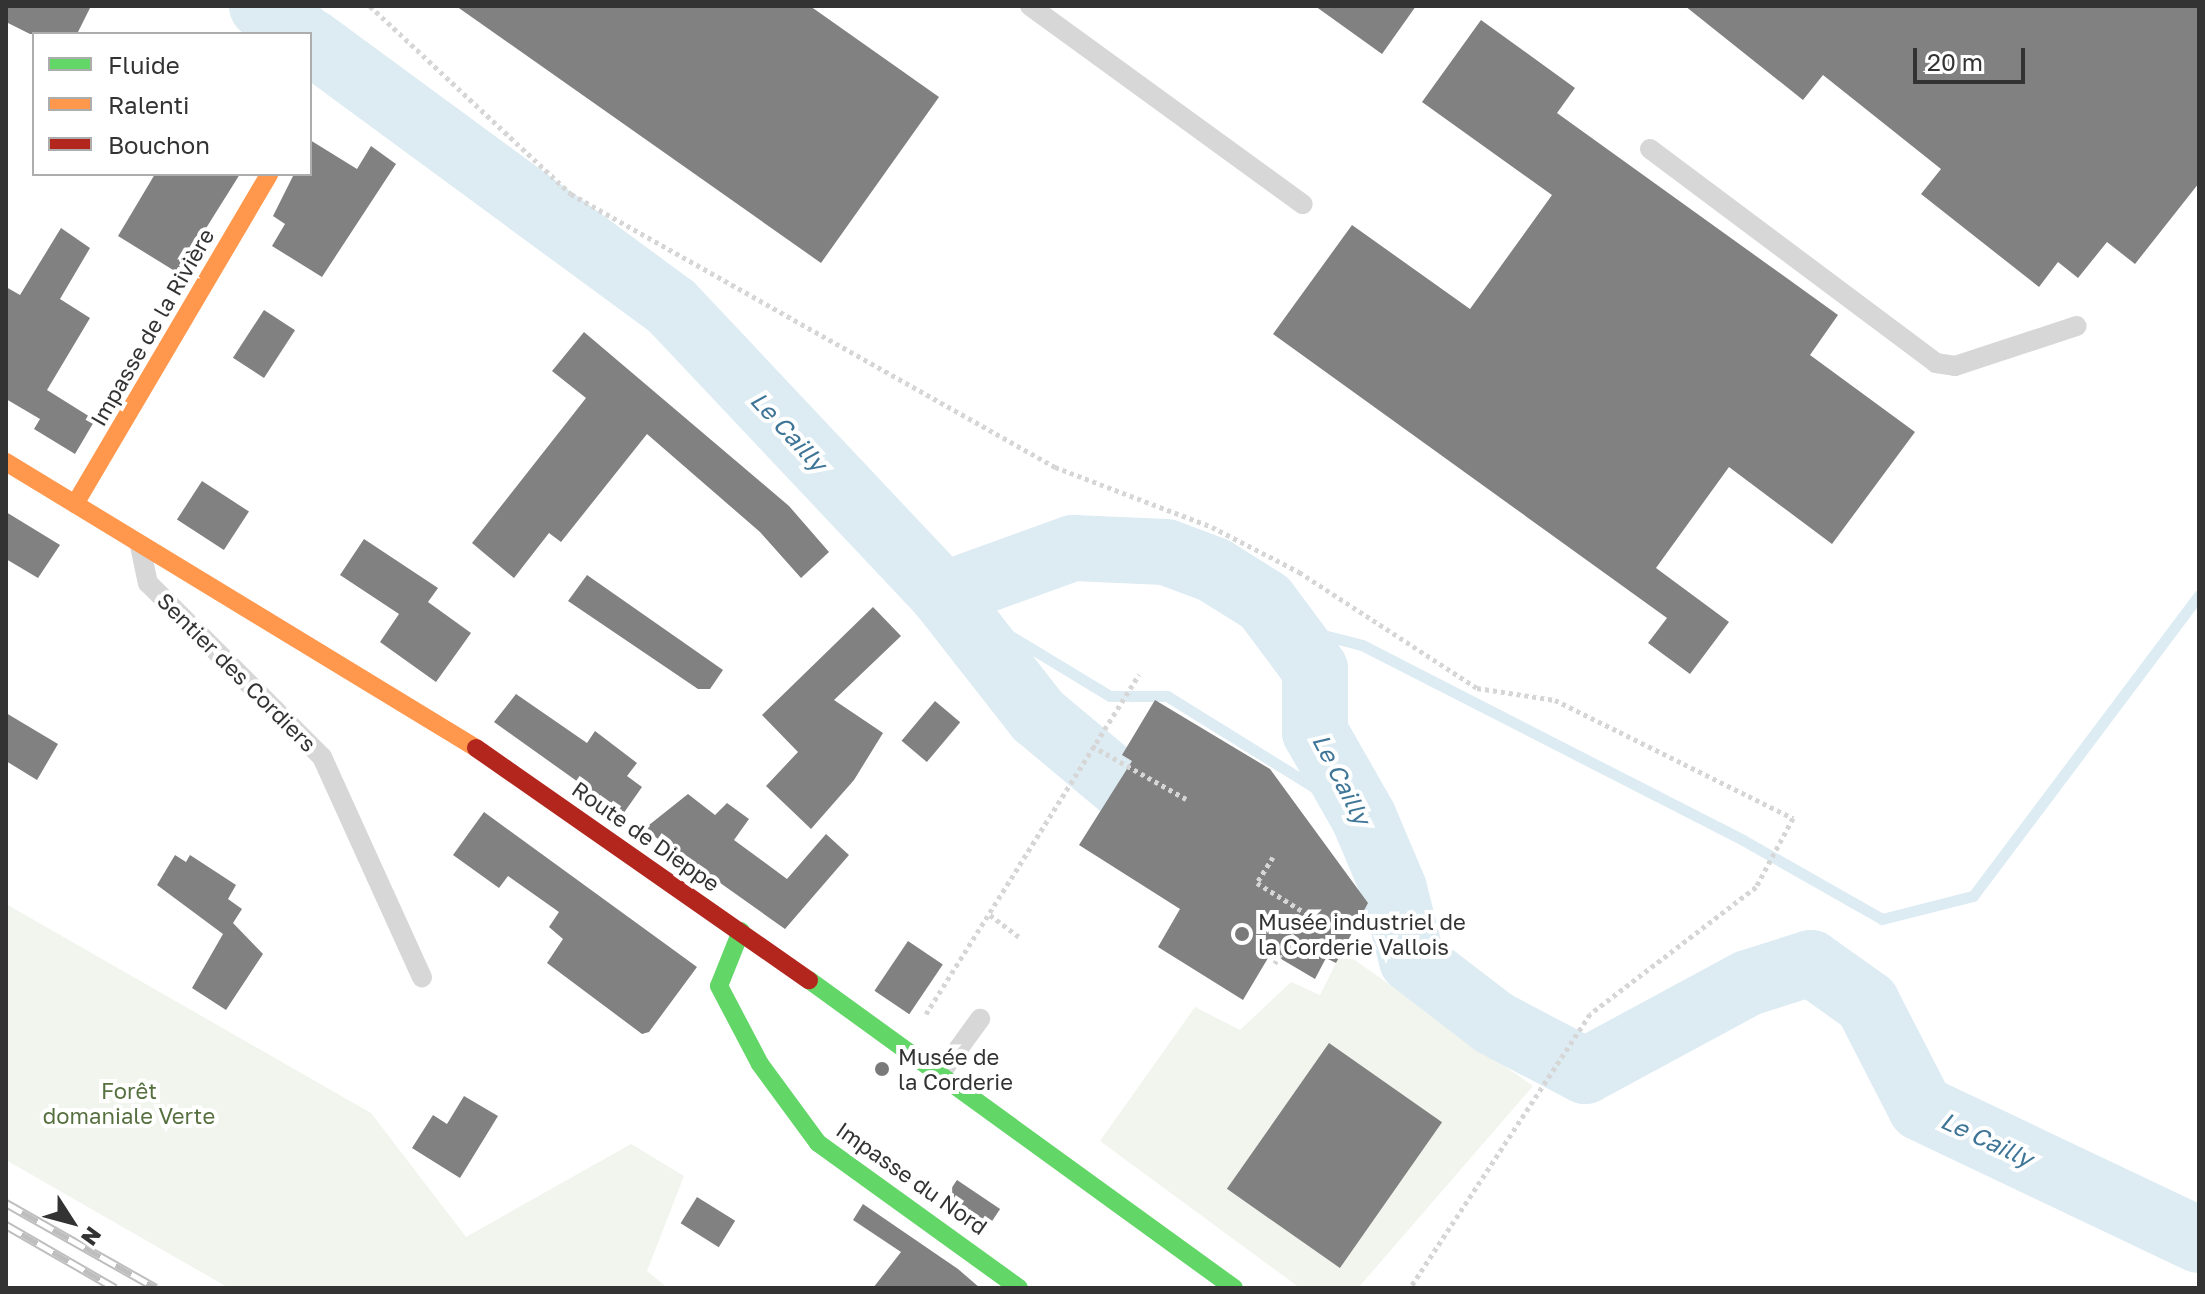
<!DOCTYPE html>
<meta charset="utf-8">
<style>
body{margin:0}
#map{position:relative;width:2205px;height:1294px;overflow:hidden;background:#fff;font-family:"Golos Text",sans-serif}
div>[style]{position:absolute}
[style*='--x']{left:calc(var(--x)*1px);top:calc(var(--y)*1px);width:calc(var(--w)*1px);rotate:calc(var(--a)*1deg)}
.green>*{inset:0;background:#f1f5ed}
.stream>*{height:11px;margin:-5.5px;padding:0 5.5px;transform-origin:5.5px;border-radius:5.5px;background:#ddebf3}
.river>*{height:66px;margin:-33px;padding:0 33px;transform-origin:33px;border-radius:33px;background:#ddebf3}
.building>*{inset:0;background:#818181;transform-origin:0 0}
.path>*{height:5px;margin-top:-2.5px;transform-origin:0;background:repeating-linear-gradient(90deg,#d6d6d6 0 4px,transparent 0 8px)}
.lane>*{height:20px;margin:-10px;padding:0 10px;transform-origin:10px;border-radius:10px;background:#d7d7d7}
.fast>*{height:18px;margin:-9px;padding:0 9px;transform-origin:9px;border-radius:9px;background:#63d668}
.slow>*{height:18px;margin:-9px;padding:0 9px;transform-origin:9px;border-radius:9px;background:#ff974d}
.jam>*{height:18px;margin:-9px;padding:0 9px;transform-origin:9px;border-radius:9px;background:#b3261e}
.rail>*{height:9px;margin-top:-4.5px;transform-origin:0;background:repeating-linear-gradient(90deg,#fff 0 18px,#bebebe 0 36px);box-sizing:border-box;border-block:2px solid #bebebe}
.dots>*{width:22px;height:22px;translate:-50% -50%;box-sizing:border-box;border:4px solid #fff;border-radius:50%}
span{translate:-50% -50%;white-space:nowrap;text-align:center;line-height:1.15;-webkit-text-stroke:8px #fff;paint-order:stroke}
.street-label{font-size:22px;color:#333}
.poi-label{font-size:22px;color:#333}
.left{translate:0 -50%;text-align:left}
.park-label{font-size:22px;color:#56703f}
.water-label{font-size:24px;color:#3f7597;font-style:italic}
.frame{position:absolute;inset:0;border:8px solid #333;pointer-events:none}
.legend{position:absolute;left:32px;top:32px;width:280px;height:144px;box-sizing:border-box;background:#fff;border:2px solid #adadad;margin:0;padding:10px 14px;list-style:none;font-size:24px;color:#333}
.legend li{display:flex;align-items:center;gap:16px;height:40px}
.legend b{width:40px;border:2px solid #adadad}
.north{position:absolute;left:32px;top:1182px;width:80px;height:80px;-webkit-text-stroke:6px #fff;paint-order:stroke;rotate:126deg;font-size:22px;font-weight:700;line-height:32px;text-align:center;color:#333}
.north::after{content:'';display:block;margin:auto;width:28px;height:36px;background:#333;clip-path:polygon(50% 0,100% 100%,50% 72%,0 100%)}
.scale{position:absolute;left:1913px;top:48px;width:112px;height:36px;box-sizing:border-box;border:4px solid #333;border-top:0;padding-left:10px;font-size:24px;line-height:28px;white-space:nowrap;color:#333;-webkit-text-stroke:6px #fff;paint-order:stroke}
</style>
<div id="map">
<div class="green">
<i style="clip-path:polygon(6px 904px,371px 1113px,466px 1237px,631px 1144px,684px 1176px,647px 1271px,668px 1288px,229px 1288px,6px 1160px)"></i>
<i style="clip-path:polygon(1342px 951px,1533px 1086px,1358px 1288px,1300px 1288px,1100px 1141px,1195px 1007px,1240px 1030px,1291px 982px,1320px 995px)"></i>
</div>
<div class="stream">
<i style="--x:943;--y:595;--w:195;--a:31.2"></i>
<i style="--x:1110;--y:696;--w:57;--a:0"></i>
<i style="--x:1167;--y:696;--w:232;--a:31.8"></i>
<i style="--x:1284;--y:625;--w:81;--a:14.4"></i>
<i style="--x:1362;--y:645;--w:428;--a:27.1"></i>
<i style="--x:1743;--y:840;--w:160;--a:29.6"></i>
<i style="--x:1882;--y:919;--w:94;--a:-14.2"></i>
<i style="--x:1973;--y:896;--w:376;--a:-53.1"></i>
</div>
<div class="river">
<i style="--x:262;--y:6;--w:47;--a:36.4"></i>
<i style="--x:310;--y:41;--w:448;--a:36.3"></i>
<i style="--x:671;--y:306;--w:397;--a:46.7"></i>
<i style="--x:943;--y:595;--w:138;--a:-19.9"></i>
<i style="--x:1073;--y:548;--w:93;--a:2.5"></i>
<i style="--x:1166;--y:552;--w:51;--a:20.6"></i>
<i style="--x:1214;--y:570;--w:60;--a:32.1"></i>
<i style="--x:1265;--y:602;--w:84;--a:53.3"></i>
<i style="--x:1315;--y:669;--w:63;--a:90"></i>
<i style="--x:1315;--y:732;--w:99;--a:60.3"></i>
<i style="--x:1364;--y:818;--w:77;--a:67.1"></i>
<i style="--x:1394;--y:889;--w:73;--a:75.8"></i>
<i style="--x:1412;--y:960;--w:103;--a:37.5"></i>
<i style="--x:1494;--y:1023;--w:103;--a:27.8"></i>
<i style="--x:1585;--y:1071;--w:185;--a:-28.4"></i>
<i style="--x:1748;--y:983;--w:66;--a:-17.6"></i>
<i style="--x:1811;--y:963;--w:69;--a:35.5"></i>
<i style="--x:1867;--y:1003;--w:118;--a:62.8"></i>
<i style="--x:1921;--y:1108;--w:308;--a:25.4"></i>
<i style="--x:943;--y:595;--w:154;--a:51.9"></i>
<i style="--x:1038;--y:716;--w:128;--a:39.9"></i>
<i style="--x:1136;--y:798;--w:69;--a:30.7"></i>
</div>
<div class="building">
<i style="clip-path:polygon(6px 6px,91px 6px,77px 34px,30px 34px,6px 22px)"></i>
<i style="clip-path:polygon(456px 6px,810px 6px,939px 97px,821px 263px)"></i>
<i style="clip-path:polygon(1315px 6px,1416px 6px,1382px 54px)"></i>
<i style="clip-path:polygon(1685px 6px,2199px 6px,2199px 183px,2135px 264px,2107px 242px,2078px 278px,2058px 262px,2039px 287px,1921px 194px,1941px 169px,1823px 75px,1803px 100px)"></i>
<i style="clip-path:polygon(1481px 20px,1575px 88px,1557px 113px,1838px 315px,1810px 355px,1915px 432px,1832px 544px,1729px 467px,1656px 568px,1729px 622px,1690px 674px,1648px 643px,1667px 618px,1273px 334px,1352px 225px,1470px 309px,1552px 195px,1422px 102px)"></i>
<i style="clip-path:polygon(310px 140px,357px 169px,371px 146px,396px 164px,322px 277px,272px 246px,285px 224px,273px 216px,294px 174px,310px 174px)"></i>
<i style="clip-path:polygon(155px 174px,240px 174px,178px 273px,118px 236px)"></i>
<i style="clip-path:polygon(61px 228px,90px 248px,60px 299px,90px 318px,47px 390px,95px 420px,75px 454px,34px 429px,40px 419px,6px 399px,6px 287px,20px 295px)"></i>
<i style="left:264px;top:310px;width:37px;height:57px;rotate:33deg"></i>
<i style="clip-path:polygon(584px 332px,789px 506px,829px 552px,801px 578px,760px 532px,647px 434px,561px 542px,549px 533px,514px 578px,472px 543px,586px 398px,552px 371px)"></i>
<i style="left:202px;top:481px;width:56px;height:46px;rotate:33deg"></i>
<i style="clip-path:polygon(6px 512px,60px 545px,38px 578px,6px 559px)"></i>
<i style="clip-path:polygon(364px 539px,438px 588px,428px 602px,471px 633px,436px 682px,380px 642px,399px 614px,340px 575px)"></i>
<i style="clip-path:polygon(587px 575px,723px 670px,710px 689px,698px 689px,568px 601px)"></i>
<i style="clip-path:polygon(873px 607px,901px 636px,834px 700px,883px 733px,854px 780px,811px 829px,766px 786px,798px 752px,762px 715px)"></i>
<i style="clip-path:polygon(516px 694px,587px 743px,595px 731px,637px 763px,627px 776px,642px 787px,623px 814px,494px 722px)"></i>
<i style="clip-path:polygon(1155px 700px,1270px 769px,1368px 903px,1336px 963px,1326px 958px,1315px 979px,1271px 953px,1243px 1000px,1158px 947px,1180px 909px,1079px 845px,1132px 761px,1122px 755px)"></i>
<i style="left:935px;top:701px;width:33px;height:52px;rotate:40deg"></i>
<i style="clip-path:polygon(6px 713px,58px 744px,37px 780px,6px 761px)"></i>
<i style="clip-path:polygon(688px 794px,715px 815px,727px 803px,749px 819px,734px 840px,787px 879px,826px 834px,849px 855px,785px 929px,644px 829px)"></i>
<i style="clip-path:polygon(484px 812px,697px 967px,649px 1032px,642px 1034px,547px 963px,563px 939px,549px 927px,559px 912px,508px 876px,499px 888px,453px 855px)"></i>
<i style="clip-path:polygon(175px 855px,186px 862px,190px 855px,236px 885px,228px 899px,242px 909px,233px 923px,263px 954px,226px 1010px,192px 988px,223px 934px,157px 885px)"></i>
<i style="left:908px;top:941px;width:42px;height:60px;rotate:34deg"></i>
<i style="left:1329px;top:1043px;width:138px;height:178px;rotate:35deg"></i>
<i style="clip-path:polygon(464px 1096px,498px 1116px,460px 1178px,412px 1148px,433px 1115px,447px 1124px)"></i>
<i style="left:957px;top:1180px;width:52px;height:23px;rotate:34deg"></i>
<i style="left:697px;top:1197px;width:45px;height:31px;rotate:32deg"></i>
<i style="clip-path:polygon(863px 1204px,958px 1269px,980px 1288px,873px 1288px,901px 1252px,853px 1220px)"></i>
</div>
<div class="path">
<i style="--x:370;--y:6;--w:275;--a:43.1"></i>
<i style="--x:571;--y:194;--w:556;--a:29.43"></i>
<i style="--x:1055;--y:467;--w:168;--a:20.9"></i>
<i style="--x:1212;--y:527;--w:98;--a:27.3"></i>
<i style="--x:1299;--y:572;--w:212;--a:33.1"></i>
<i style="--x:1477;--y:688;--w:79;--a:8.7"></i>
<i style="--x:1555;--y:700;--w:266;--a:26.4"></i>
<i style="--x:1793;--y:818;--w:78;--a:118.2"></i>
<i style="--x:1756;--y:887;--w:209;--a:142.6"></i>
<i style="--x:1590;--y:1014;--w:328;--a:123.3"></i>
<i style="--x:1092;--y:746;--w:108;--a:29.4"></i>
<i style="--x:1273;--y:857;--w:31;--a:122"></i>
<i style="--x:1257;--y:883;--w:59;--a:31.8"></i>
<i style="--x:1307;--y:914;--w:59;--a:123.1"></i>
<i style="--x:990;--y:915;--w:39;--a:37"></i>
<i style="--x:926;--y:1014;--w:401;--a:-57.9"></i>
</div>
<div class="lane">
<i style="--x:1030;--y:6;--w:337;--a:36"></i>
<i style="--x:1650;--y:149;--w:357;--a:36.8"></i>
<i style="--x:1936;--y:363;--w:19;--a:9"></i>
<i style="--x:1955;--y:366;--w:128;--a:-18.2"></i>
<i style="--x:140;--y:546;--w:38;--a:78"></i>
<i style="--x:148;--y:583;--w:246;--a:45"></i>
<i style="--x:322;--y:757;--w:242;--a:65.6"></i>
<i style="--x:938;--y:1077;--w:72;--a:-54.1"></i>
</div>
<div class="fast">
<i style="--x:741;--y:931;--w:59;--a:111.8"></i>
<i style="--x:719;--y:986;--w:88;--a:62.3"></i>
<i style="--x:760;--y:1064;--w:98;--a:53.7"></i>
<i style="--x:818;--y:1143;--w:248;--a:35.8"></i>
<i style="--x:809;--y:980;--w:525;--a:35.93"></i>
</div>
<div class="slow">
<i style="--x:6;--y:462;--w:550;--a:31.32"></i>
<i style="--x:75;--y:504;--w:383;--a:-59.5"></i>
</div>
<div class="jam">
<i style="--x:476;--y:748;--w:406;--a:34.9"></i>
</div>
<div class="rail">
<i style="--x:6;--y:1203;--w:172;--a:29.5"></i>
<i style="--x:6;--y:1225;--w:126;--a:30"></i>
</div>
<div class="dots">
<i style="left:1242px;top:934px;background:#7a7a7a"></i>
<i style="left:882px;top:1069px;background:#7a7a7a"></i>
</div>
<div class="street-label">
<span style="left:152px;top:327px;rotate:-60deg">Impasse de la Rivière</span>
<span style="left:237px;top:672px;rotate:45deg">Sentier des Cordiers</span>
<span style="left:646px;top:836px;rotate:35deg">Route de Dieppe</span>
<span style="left:912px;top:1178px;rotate:35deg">Impasse du Nord</span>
</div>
<div class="poi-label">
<span class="left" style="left:1258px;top:934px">Musée industriel de<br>la Corderie Vallois</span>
<span class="left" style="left:898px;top:1069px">Musée de<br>la Corderie</span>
</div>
<div class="park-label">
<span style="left:129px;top:1103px">Forêt<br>domaniale Verte</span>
</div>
<div class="water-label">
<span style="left:789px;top:431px;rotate:47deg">Le Cailly</span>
<span style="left:1342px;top:779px;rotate:63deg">Le Cailly</span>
<span style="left:1987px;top:1139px;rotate:25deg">Le Cailly</span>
</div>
<div class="frame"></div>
<ul class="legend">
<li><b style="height:10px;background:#63d668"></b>Fluide</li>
<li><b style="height:10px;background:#ff974d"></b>Ralenti</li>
<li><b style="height:10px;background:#b3261e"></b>Bouchon</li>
</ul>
<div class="north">N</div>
<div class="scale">20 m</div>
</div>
